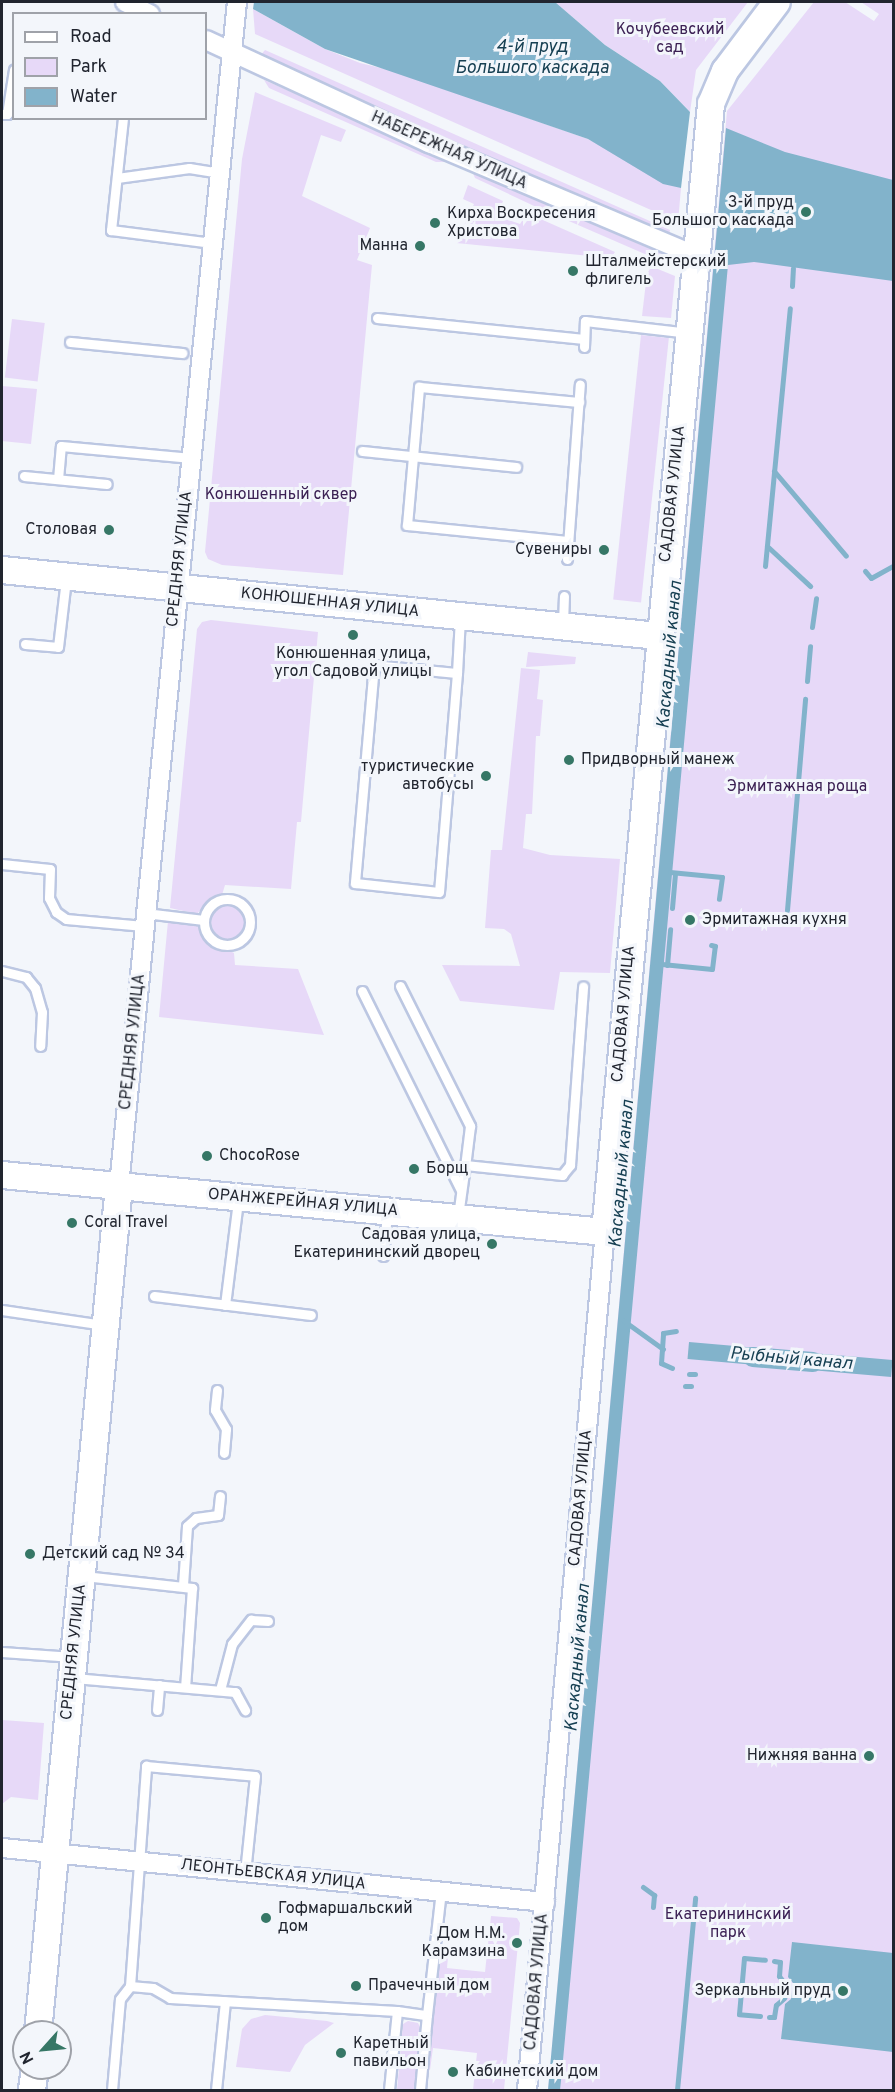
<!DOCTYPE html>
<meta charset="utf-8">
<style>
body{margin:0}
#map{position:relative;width:895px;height:2092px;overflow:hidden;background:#f3f6fb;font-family:Overpass,sans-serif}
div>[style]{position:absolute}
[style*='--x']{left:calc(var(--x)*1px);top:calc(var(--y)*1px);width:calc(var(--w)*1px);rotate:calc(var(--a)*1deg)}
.green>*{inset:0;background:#e7d9f8;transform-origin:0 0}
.round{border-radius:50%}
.water>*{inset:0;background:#82b3cb;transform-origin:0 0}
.stream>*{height:5px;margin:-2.5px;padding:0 2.5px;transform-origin:2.5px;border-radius:2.5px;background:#82b3cb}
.canal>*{height:20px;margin:-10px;padding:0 10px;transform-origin:10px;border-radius:10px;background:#82b3cb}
.roads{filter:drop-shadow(2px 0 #bcc7e2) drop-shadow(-2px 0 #bcc7e2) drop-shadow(0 2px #bcc7e2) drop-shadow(0 -2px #bcc7e2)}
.lane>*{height:9px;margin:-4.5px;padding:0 4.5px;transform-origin:4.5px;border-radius:4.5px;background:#fff}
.lane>.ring{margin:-4.5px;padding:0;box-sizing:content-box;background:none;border:9px solid #fff;border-radius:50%}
.street>*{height:18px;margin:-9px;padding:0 9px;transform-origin:9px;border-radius:9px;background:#fff}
.secondary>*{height:26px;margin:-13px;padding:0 13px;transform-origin:13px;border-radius:13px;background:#fff}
.dots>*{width:16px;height:16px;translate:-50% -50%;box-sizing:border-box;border:3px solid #f3f6fb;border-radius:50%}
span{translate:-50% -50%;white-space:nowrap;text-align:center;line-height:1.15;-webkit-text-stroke:6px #f3f6fb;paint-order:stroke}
.park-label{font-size:16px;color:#3c2154}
.street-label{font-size:16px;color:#21252f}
.poi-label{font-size:16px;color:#21252f}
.right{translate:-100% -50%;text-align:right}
.left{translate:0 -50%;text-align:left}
.water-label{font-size:18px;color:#174053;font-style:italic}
.frame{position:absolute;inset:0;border:3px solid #21252f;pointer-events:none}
.legend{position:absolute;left:12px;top:12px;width:195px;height:108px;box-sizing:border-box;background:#f3f6fb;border:2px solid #9fa2a9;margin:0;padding:8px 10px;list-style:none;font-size:18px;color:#21252f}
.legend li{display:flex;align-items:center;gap:12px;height:30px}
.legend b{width:30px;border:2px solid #9fa2a9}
.north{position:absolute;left:12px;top:2020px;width:60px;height:60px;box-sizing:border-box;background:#f3f6fb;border:2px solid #9fa2a9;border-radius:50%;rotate:243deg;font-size:16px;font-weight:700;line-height:24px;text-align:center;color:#21252f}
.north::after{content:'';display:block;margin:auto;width:21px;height:27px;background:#367766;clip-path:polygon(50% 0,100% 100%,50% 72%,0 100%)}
</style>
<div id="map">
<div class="green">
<i style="clip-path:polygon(555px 2px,748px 2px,696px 70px,690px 112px,660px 81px,605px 45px)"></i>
<i style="clip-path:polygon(814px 2px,845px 2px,874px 21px,879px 14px,861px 2px,893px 2px,893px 2090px,548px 2090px,727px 111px)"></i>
<i style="clip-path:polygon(253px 9px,325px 49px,360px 63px,394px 71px,588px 139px,681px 188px,678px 222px,255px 34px)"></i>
<i style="clip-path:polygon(265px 50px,670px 230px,669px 236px,260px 56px)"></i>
<i style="clip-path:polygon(264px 80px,449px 160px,450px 162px,436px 162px,269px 88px)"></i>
<i style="clip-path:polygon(255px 92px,346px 130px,341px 142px,321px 135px,302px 196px,370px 228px,357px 260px,372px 265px,343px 575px,222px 565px,208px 559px,205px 552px,242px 159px)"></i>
<i style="clip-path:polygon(472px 171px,663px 254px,663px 257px,654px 258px,532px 205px,475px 178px)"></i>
<i style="clip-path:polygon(468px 185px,503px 201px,497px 216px,520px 224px,527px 213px,615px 252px,611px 258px,456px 243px,474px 204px,463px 199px)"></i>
<i style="clip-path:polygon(648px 265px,675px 276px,671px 318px,642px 316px)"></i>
<i style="left:12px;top:319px;width:33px;height:59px;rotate:7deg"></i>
<i style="left:641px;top:335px;width:28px;height:266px;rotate:6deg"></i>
<i style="clip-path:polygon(2px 386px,37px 389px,31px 444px,2px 441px)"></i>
<i style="clip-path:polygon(211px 620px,318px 632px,301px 822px,297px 822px,291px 889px,225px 885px,222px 895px,210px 899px,197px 914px,170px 908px,197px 629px,202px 622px)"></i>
<i style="clip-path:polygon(528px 652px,576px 657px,575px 664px,526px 667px)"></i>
<i style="clip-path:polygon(521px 668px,540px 670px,537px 699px,543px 700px,540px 736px,536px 736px,532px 814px,526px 814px,523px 848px,550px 855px,620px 859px,610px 973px,560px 972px,554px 1010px,460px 1001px,442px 965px,520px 966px,511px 934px,504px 929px,485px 928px,491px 850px,502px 850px)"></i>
<i class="round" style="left:211px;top:905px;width:34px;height:34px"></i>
<i style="clip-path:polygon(168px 921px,197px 925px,205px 939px,234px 953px,235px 965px,298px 969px,324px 1035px,159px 1017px)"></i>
<i style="clip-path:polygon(2px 1720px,44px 1723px,38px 1800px,11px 1797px,2px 1804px)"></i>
<i style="clip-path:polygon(491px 1916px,517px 1918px,520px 1923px,504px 2090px,473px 2090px,477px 2053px,433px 2048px,430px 2070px,426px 2069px,440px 1956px,448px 1957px,447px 1968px,485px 1972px)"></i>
<i style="clip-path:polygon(265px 2015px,327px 2021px,334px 2023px,305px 2045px,290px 2072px,236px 2067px,242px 2029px,251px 2019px)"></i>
<i style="clip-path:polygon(408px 2021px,418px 2023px,421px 2029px,415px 2090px,397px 2090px,403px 2024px)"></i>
</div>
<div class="water">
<i style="clip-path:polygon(254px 2px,555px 2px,605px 45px,660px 81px,690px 112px,681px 188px,663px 184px,588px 139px,325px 49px,253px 9px)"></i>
<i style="clip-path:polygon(726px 128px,785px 152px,893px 180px,893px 281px,754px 262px,728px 265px,562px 2071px,560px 2090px,548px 2090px)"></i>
<i style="left:689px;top:1342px;width:90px;height:17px;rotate:5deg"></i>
<i style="left:789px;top:1351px;width:104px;height:17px;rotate:5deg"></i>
<i style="clip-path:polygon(792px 1942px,893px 1953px,893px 2052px,781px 2039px,785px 2004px,791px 1999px,793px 1983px,788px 1977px)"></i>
</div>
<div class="stream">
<i style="--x:792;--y:286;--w:18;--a:-87"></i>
<i style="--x:774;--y:471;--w:111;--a:49.7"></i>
<i style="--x:767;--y:546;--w:59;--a:42.9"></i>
<i style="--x:765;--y:566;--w:259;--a:-84.5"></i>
<i style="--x:865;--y:571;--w:9;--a:49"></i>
<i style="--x:871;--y:578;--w:26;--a:-29"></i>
<i style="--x:812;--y:627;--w:29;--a:-82"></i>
<i style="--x:807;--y:681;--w:35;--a:-85"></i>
<i style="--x:670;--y:872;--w:52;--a:5.5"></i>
<i style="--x:722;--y:877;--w:22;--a:98"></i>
<i style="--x:672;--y:908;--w:35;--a:-85"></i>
<i style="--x:787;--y:910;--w:212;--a:-85.1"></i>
<i style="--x:662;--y:964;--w:50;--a:5.7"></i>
<i style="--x:712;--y:969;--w:23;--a:-83"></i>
<i style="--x:715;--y:946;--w:4;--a:-166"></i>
<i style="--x:667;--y:965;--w:36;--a:-85"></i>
<i style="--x:624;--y:1321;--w:48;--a:35.7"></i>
<i style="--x:672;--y:1368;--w:12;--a:-156"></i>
<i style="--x:661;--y:1363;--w:30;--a:-86"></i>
<i style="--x:663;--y:1333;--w:13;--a:-9"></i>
<i style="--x:689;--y:1374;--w:6;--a:0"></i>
<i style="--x:685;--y:1386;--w:6;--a:0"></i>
<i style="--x:643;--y:1887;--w:14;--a:36"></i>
<i style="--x:654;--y:1895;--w:12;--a:95"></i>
<i style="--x:774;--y:1961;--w:6;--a:9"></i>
<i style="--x:780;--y:1962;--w:14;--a:94"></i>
<i style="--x:779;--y:1976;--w:10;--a:53"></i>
<i style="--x:760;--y:2016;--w:21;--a:-175"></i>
<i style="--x:739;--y:2014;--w:56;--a:-84.9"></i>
<i style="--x:744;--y:1958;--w:21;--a:5"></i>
<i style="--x:769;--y:2017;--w:5;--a:0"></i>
<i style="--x:774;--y:2017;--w:12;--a:-81"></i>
<i style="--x:776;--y:2005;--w:11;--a:-41"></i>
<i style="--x:677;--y:2090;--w:193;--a:-84.6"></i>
</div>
<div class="canal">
<i style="--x:753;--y:1357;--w:60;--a:4.8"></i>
</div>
<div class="roads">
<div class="lane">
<i style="--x:2;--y:114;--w:5;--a:0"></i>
<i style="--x:7;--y:114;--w:45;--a:-81"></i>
<i style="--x:123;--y:118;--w:113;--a:96.1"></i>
<i style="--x:111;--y:230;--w:102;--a:7.3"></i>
<i style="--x:117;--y:178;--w:73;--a:-7.9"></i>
<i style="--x:189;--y:168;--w:30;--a:9"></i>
<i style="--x:377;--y:318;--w:208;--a:5.8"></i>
<i style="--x:70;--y:342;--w:113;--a:5.6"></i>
<i style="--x:584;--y:347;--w:26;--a:-88"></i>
<i style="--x:585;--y:321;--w:105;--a:6.6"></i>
<i style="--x:362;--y:451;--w:155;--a:5.9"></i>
<i style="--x:24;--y:476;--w:83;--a:5.5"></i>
<i style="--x:58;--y:479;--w:33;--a:-85"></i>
<i style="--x:61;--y:446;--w:131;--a:5.3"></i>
<i style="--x:568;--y:541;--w:162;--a:-174.3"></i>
<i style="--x:407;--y:525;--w:139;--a:-85"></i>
<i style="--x:419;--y:387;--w:161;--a:5.4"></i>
<i style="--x:567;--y:559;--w:175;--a:-85.8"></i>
<i style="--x:563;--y:624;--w:28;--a:-88"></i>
<i style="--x:25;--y:644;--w:33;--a:5"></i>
<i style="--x:58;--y:647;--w:68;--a:-83.3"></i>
<i style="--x:457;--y:673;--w:83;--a:-174.5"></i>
<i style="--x:374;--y:665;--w:219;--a:95"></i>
<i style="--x:355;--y:883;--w:84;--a:6.1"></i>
<i style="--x:439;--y:892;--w:220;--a:-85.3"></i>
<i style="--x:457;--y:673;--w:55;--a:-86.9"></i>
<i style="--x:2;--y:864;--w:48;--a:5.9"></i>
<i style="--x:50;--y:869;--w:29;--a:92"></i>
<i style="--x:49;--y:898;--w:16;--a:63"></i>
<i style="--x:56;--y:912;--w:12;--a:35"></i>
<i style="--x:66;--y:919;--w:78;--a:5.1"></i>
<i class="ring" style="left:204px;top:899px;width:37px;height:37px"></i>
<i style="--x:145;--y:913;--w:59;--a:6.8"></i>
<i style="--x:2;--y:971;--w:25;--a:14"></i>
<i style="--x:26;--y:977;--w:14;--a:51"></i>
<i style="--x:35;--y:988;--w:25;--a:74"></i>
<i style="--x:42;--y:1012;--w:34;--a:93"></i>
<i style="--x:400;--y:986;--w:157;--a:63.4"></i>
<i style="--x:470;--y:1126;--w:39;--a:97"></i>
<i style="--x:362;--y:991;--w:222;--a:63.6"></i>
<i style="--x:458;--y:1216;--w:51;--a:-82.2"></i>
<i style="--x:465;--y:1165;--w:98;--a:5.9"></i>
<i style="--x:562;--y:1175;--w:13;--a:-51"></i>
<i style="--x:570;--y:1165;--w:179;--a:-85.8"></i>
<i style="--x:383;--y:1256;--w:42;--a:-84.6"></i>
<i style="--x:154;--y:1296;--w:158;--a:6.9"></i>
<i style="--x:225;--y:1305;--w:106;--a:-82.9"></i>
<i style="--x:2;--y:1310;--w:102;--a:8.4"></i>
<i style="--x:217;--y:1390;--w:20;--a:96"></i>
<i style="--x:215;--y:1410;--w:22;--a:60"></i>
<i style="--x:226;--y:1429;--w:24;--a:95"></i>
<i style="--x:84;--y:1576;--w:109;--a:6.3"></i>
<i style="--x:192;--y:1588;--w:99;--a:94"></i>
<i style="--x:183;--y:1585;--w:59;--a:-86.1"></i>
<i style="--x:187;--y:1526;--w:12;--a:-42"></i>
<i style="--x:196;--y:1518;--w:22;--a:-8"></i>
<i style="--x:218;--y:1515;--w:19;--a:-84"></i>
<i style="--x:2;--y:1652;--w:71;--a:4"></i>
<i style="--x:74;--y:1678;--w:162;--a:5"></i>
<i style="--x:235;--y:1692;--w:21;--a:61"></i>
<i style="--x:220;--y:1690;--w:48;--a:-75.4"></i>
<i style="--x:232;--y:1644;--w:31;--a:-52"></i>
<i style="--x:251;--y:1620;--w:17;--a:3"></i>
<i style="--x:157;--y:1710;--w:25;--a:-85"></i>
<i style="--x:130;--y:1986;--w:221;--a:-85.8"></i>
<i style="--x:146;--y:1766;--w:109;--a:5.2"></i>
<i style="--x:255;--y:1776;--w:97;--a:95.9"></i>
<i style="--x:397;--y:2011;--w:30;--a:8"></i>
<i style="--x:427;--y:2015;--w:125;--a:-83.6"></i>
<i style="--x:112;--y:2090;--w:91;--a:-85"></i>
<i style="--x:120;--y:1999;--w:16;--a:-52"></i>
<i style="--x:130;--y:1986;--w:23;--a:5"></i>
<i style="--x:153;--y:1988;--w:20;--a:30"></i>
<i style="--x:170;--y:1998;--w:227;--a:3.3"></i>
<i style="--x:397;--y:2011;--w:79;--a:95.8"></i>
<i style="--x:216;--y:2090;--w:89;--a:-84.2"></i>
<i style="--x:420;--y:2090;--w:75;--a:-84.7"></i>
</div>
<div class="street">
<i style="--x:125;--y:2;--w:28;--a:26"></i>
<i style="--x:206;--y:40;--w:246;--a:24.8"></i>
<i style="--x:429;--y:143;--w:290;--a:22.9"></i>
<i style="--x:119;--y:1186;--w:1190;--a:-84.31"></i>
<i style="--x:2;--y:1848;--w:546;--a:5.68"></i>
<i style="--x:527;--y:2090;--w:862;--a:-84.81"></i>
</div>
<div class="secondary">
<i style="--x:2;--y:570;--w:660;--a:5.74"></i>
<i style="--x:2;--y:1175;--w:606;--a:5.4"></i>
<i style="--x:605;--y:1232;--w:1133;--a:-84.63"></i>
<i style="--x:711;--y:104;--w:36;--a:-67"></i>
<i style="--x:725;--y:71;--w:86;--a:-53"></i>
<i style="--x:38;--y:2032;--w:850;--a:-84.53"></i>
<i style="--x:32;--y:2090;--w:22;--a:-82"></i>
</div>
</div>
<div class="dots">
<i style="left:806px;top:212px;background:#367766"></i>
<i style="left:435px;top:223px;background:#367766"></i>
<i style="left:420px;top:246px;background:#367766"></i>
<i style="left:573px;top:271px;background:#367766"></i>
<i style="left:109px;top:530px;background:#367766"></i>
<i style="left:604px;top:550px;background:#367766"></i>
<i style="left:353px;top:635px;background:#367766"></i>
<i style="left:569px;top:760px;background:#367766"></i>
<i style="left:486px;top:776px;background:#367766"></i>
<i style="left:690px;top:920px;background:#367766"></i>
<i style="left:207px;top:1156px;background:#367766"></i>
<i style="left:414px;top:1169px;background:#367766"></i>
<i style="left:72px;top:1223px;background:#367766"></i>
<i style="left:492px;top:1244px;background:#367766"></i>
<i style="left:30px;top:1554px;background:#367766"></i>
<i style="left:869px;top:1756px;background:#367766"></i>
<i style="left:266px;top:1918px;background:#367766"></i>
<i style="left:517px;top:1943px;background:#367766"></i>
<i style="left:356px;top:1986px;background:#367766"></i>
<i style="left:843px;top:1991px;background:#367766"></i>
<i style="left:341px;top:2053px;background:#367766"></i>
<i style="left:453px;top:2072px;background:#367766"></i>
</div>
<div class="park-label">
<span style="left:670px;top:39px">Кочубеевский<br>сад</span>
<span style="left:281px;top:495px">Конюшенный сквер</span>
<span style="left:797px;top:787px">Эрмитажная роща</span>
<span style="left:728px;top:1924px">Екатерининский<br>парк</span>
</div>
<div class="street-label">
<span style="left:449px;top:151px;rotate:24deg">НАБЕРЕЖНАЯ УЛИЦА</span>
<span style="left:673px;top:494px;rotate:-84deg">САДОВАЯ УЛИЦА</span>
<span style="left:180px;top:559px;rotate:-84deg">СРЕДНЯЯ УЛИЦА</span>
<span style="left:330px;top:603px;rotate:6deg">КОНЮШЕННАЯ УЛИЦА</span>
<span style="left:624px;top:1014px;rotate:-85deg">САДОВАЯ УЛИЦА</span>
<span style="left:133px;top:1042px;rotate:-84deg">СРЕДНЯЯ УЛИЦА</span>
<span style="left:303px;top:1203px;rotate:5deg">ОРАНЖЕРЕЙНАЯ УЛИЦА</span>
<span style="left:581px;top:1498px;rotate:-85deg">САДОВАЯ УЛИЦА</span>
<span style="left:74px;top:1652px;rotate:-84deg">СРЕДНЯЯ УЛИЦА</span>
<span style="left:273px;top:1875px;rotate:6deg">ЛЕОНТЬЕВСКАЯ УЛИЦА</span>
<span style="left:537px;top:1982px;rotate:-85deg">САДОВАЯ УЛИЦА</span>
</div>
<div class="poi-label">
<span class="right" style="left:794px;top:212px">3-й пруд<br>Большого каскада</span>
<span class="left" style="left:447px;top:223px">Кирха Воскресения<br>Христова</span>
<span class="right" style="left:408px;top:246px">Манна</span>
<span class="left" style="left:585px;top:271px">Шталмейстерский<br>флигель</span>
<span class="right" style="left:97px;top:530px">Столовая</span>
<span class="right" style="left:592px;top:550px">Сувениры</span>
<span style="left:353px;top:663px">Конюшенная улица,<br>угол Садовой улицы</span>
<span class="left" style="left:581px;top:760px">Придворный манеж</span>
<span class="right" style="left:474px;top:776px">туристические<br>автобусы</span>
<span class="left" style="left:702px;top:920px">Эрмитажная кухня</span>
<span class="left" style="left:219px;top:1156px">ChocoRose</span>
<span class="left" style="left:426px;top:1169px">Борщ</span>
<span class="left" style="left:84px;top:1223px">Coral Travel</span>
<span class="right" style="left:480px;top:1244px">Садовая улица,<br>Екатерининский дворец</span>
<span class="left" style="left:42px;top:1554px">Детский сад № 34</span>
<span class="right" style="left:857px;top:1756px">Нижняя ванна</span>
<span class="left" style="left:278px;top:1918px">Гофмаршальский<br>дом</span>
<span class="right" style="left:505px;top:1943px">Дом Н.М.<br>Карамзина</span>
<span class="left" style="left:368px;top:1986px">Прачечный дом</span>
<span class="right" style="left:831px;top:1991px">Зеркальный пруд</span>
<span class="left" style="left:353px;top:2053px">Каретный<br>павильон</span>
<span class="left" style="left:465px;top:2072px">Кабинетский дом</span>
</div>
<div class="water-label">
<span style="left:532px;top:59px">4-й пруд<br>Большого каскада</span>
<span style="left:671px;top:655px;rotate:-85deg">Каскадный канал</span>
<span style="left:623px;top:1174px;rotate:-85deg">Каскадный канал</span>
<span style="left:791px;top:1360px;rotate:5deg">Рыбный канал</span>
<span style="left:579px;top:1658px;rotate:-85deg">Каскадный канал</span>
</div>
<div class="frame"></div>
<ul class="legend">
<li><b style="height:8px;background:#fff"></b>Road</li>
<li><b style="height:16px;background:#e7d9f8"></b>Park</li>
<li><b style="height:16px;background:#82b3cb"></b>Water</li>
</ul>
<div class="north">N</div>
</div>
